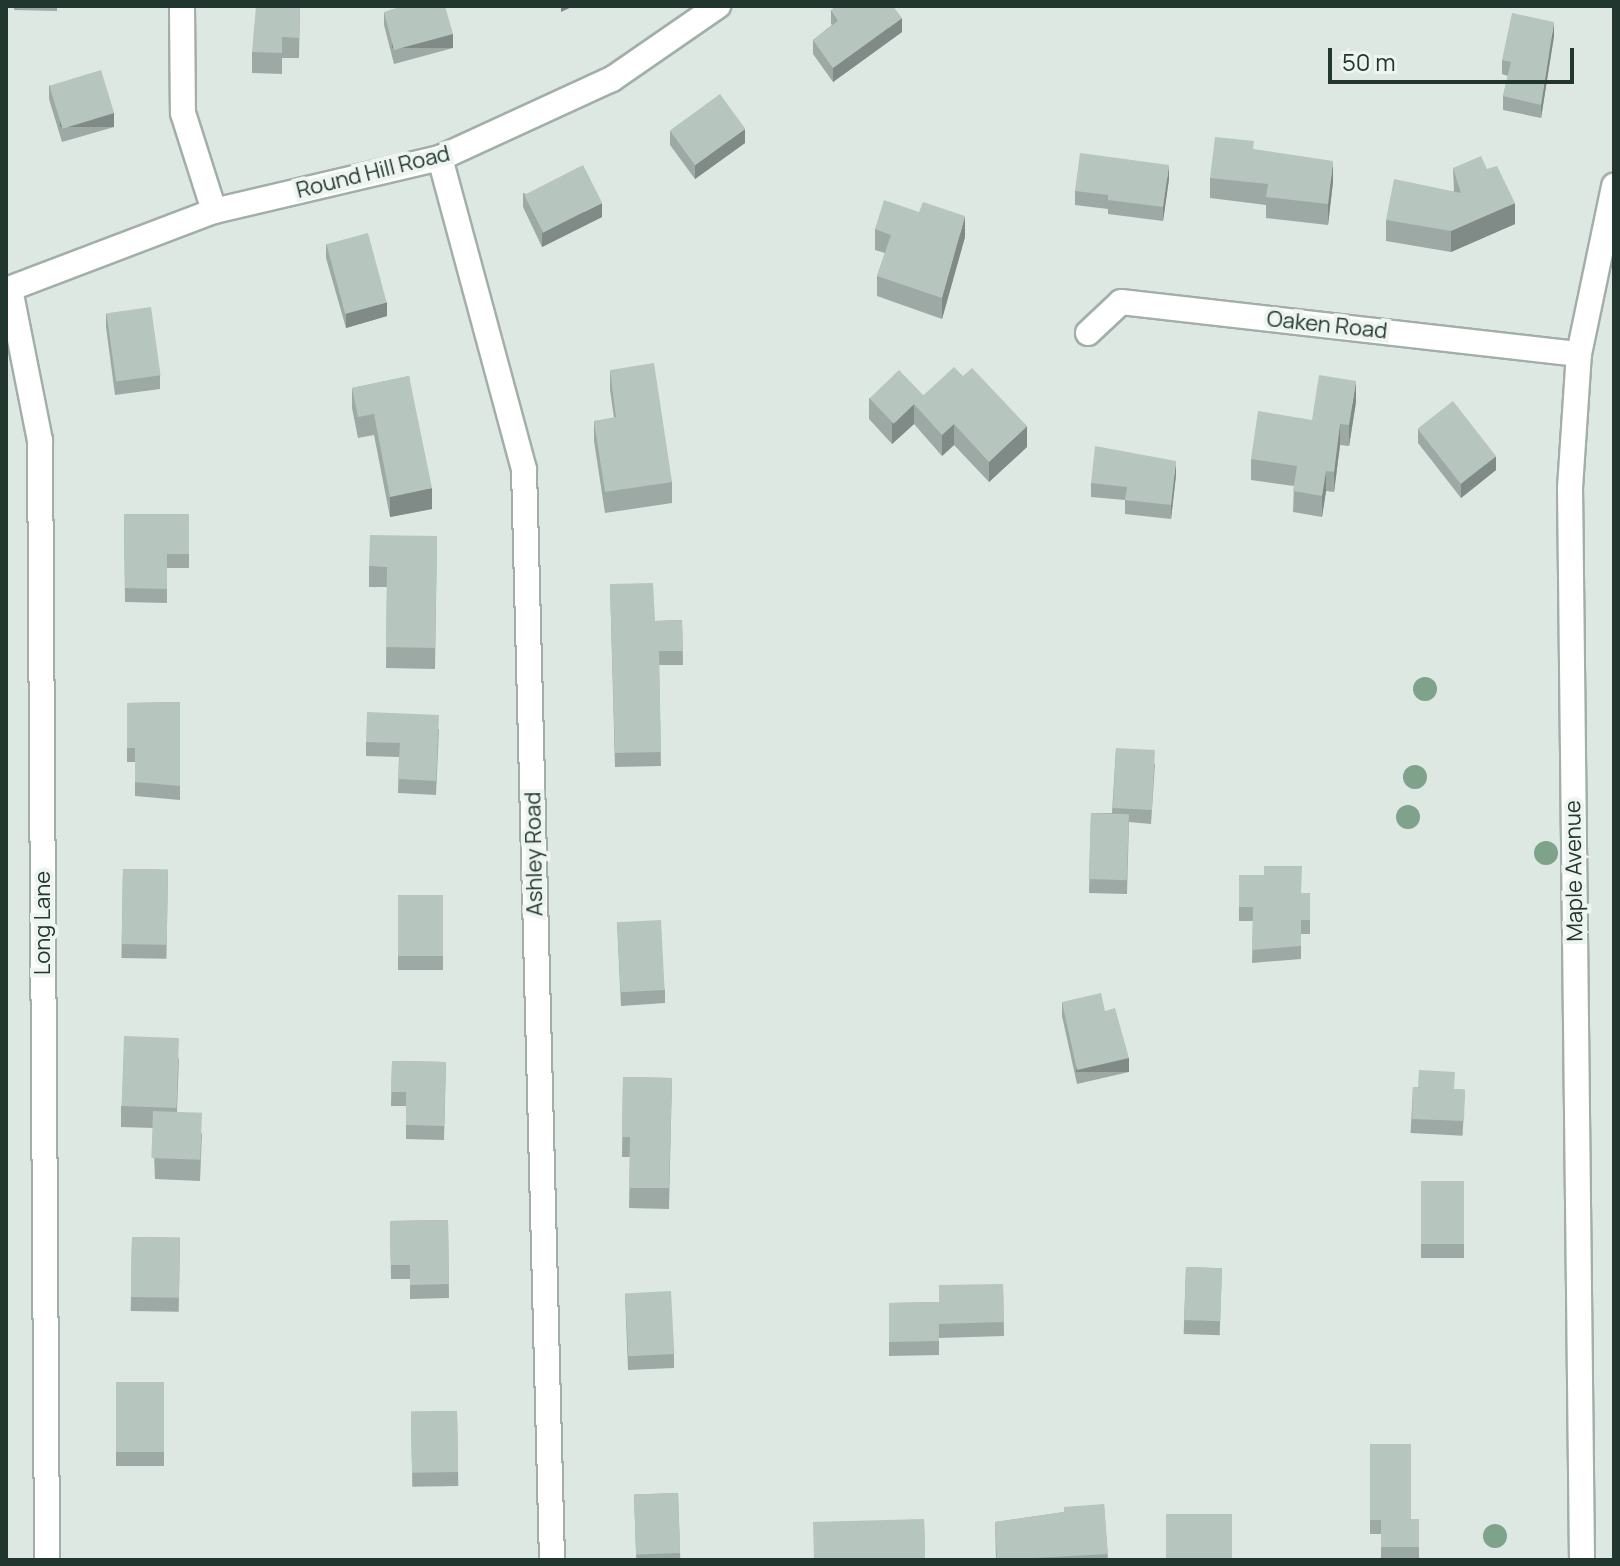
<!DOCTYPE html>
<style>
body{margin:0}
#map{position:relative;width:1620px;height:1566px;overflow:hidden;background:#dee8e3;font-family:Manrope,sans-serif}
div>[style]{position:absolute}
[style*='--x']{left:calc(var(--x)*1px);top:calc(var(--y)*1px);width:calc(var(--w)*1px);rotate:calc(var(--a)*1deg)}
.roads{filter:drop-shadow(2px 0 #a2afa9) drop-shadow(-2px 0 #a2afa9) drop-shadow(0 2px #a2afa9) drop-shadow(0 -2px #a2afa9)}
.minor>*{height:24px;margin:-12px;padding:0 12px;transform-origin:12px;border-radius:12px;background:#fff}
.secondary>*{height:24px;margin:-12px;padding:0 12px;transform-origin:12px;border-radius:12px;background:#fff}
.trees>*{width:24px;height:24px;margin:-12px;border-radius:50%;background:#7ea28a}
.wall>*{inset:0;background:#9da9a4;transform-origin:0 0}
.shaded-wall>*{inset:0;background:#808a86;transform-origin:0 0}
.building>*{inset:0;background:#b7c5bf;transform-origin:0 0}
span{translate:-50% -50%;white-space:nowrap;text-align:center;line-height:1.15;-webkit-text-stroke:8px #eef5f1;paint-order:stroke}
.street-label{font-size:22px;color:#21362f}
.frame{position:absolute;inset:0;border:8px solid #21362f;pointer-events:none}
.scale{position:absolute;left:1328px;top:48px;width:246px;height:36px;box-sizing:border-box;border:4px solid #21362f;border-top:0;padding-left:10px;font-size:24px;line-height:28px;white-space:nowrap;color:#21362f;-webkit-text-stroke:6px #eef5f1;paint-order:stroke}
</style>
<div id="map">
<div class="roads">
<div class="minor">
<i style="--x:182;--y:6;--w:107;--a:89.5"></i>
<i style="--x:183;--y:113;--w:103;--a:72.4"></i>
<i style="--x:440;--y:158;--w:322;--a:74.9"></i>
<i style="--x:524;--y:469;--w:1091;--a:88.53"></i>
<i style="--x:10;--y:289;--w:154;--a:78.8"></i>
<i style="--x:40;--y:440;--w:1120;--a:89.64"></i>
<i style="--x:6;--y:290;--w:222;--a:-20.8"></i>
<i style="--x:214;--y:211;--w:232;--a:-13.2"></i>
<i style="--x:440;--y:158;--w:189;--a:-24.7"></i>
<i style="--x:612;--y:79;--w:129;--a:-34.6"></i>
<i style="--x:1088;--y:333;--w:45;--a:-43.2"></i>
<i style="--x:1121;--y:302;--w:461;--a:6.5"></i>
</div>
<div class="secondary">
<i style="--x:1582;--y:1560;--w:1072;--a:-90.64"></i>
<i style="--x:1570;--y:488;--w:134;--a:-86.2"></i>
<i style="--x:1579;--y:354;--w:172;--a:-78.2"></i>
</div>
</div>
<div class="trees">
<i style="left:1425px;top:689px"></i>
<i style="left:1415px;top:777px"></i>
<i style="left:1408px;top:817px"></i>
<i style="left:1546px;top:853px"></i>
<i style="left:1495px;top:1536px"></i>
</div>
<div class="wall">
<i style="clip-path:polygon(14px 6px,57px 6px,57px 11px,14px 10px)"></i>
<i style="clip-path:polygon(300px 6px,299px 58px,282px 58px,282px 74px,252px 73px,252px 52px)"></i>
<i style="clip-path:polygon(831px 10px,902px 32px,833px 82px,813px 54px,813px 40px,832px 25px,831px 24px)"></i>
<i style="clip-path:polygon(384px 12px,453px 48px,394px 64px,384px 25px)"></i>
<i style="clip-path:polygon(1554px 36px,1541px 118px,1503px 110px,1503px 96px,1508px 76px,1502px 74px,1502px 60px)"></i>
<i style="clip-path:polygon(49px 85px,114px 127px,62px 142px,49px 99px)"></i>
<i style="clip-path:polygon(670px 131px,745px 143px,695px 179px,670px 145px)"></i>
<i style="clip-path:polygon(1254px 149px,1333px 182px,1328px 225px,1266px 218px,1266px 205px,1210px 198px,1210px 178px)"></i>
<i style="clip-path:polygon(1453px 168px,1487px 169px,1515px 224px,1451px 252px,1386px 241px,1386px 220px,1454px 191px)"></i>
<i style="clip-path:polygon(1169px 179px,1163px 221px,1108px 214px,1108px 209px,1075px 205px,1075px 191px)"></i>
<i style="clip-path:polygon(523px 193px,602px 217px,542px 247px,523px 207px)"></i>
<i style="clip-path:polygon(919px 212px,965px 237px,942px 319px,877px 296px,877px 276px,885px 253px,875px 250px,875px 229px)"></i>
<i style="clip-path:polygon(326px 244px,387px 316px,346px 328px,326px 258px)"></i>
<i style="clip-path:polygon(106px 313px,160px 375px,160px 389px,115px 395px,106px 327px)"></i>
<i style="clip-path:polygon(610px 370px,672px 482px,672px 503px,605px 513px,594px 441px,594px 421px,614px 418px,610px 390px)"></i>
<i style="clip-path:polygon(409px 376px,432px 509px,390px 517px,374px 435px,358px 438px,352px 408px,352px 388px)"></i>
<i style="clip-path:polygon(923px 395px,1027px 447px,989px 482px,954px 445px,942px 456px,914px 424px,892px 444px,869px 419px,869px 398px)"></i>
<i style="clip-path:polygon(1356px 402px,1349px 446px,1340px 445px,1334px 492px,1326px 491px,1322px 517px,1293px 512px,1294px 486px,1251px 480px,1251px 459px,1312px 420px)"></i>
<i style="clip-path:polygon(1418px 429px,1496px 470px,1461px 498px,1418px 443px)"></i>
<i style="clip-path:polygon(1176px 475px,1171px 519px,1125px 514px,1125px 500px,1091px 497px,1091px 483px)"></i>
<i style="clip-path:polygon(124px 514px,189px 514px,189px 568px,167px 568px,167px 603px,125px 602px)"></i>
<i style="clip-path:polygon(437px 536px,435px 669px,386px 668px,387px 587px,369px 587px,369px 566px)"></i>
<i style="clip-path:polygon(610px 584px,655px 621px,682px 620px,683px 665px,659px 665px,661px 766px,615px 767px)"></i>
<i style="clip-path:polygon(180px 702px,180px 800px,135px 796px,135px 762px,127px 762px,127px 703px)"></i>
<i style="clip-path:polygon(439px 729px,436px 795px,398px 793px,399px 757px,366px 756px,366px 742px)"></i>
<i style="clip-path:polygon(1116px 748px,1155px 764px,1151px 824px,1129px 822px,1127px 894px,1089px 893px,1091px 813px,1112px 813px)"></i>
<i style="left:123px;top:869px;width:45px;height:89px;rotate:1deg"></i>
<i style="clip-path:polygon(1239px 875px,1301px 893px,1310px 893px,1310px 934px,1301px 934px,1301px 959px,1252px 963px,1253px 921px,1239px 921px)"></i>
<i style="left:398px;top:895px;width:45px;height:75px"></i>
<i style="clip-path:polygon(617px 922px,665px 990px,665px 1003px,621px 1006px)"></i>
<i style="clip-path:polygon(1062px 1002px,1129px 1072px,1077px 1084px,1062px 1016px)"></i>
<i style="clip-path:polygon(179px 1058px,177px 1112px,202px 1134px,200px 1181px,155px 1179px,153px 1128px,121px 1127px,121px 1106px)"></i>
<i style="clip-path:polygon(392px 1061px,446px 1062px,444px 1140px,406px 1139px,406px 1106px,391px 1106px)"></i>
<i style="clip-path:polygon(623px 1077px,672px 1078px,669px 1209px,629px 1208px,630px 1157px,622px 1157px)"></i>
<i style="left:1413px;top:1087px;width:52px;height:46px;rotate:3deg"></i>
<i style="left:1421px;top:1181px;width:43px;height:77px"></i>
<i style="clip-path:polygon(448px 1220px,449px 1298px,410px 1299px,410px 1279px,391px 1279px,390px 1221px)"></i>
<i style="left:132px;top:1237px;width:48px;height:74px;rotate:1deg"></i>
<i style="left:1186px;top:1267px;width:36px;height:67px;rotate:2deg"></i>
<i style="clip-path:polygon(1003px 1284px,1004px 1336px,939px 1338px,939px 1355px,889px 1356px,889px 1303px,939px 1302px)"></i>
<i style="clip-path:polygon(625px 1293px,674px 1354px,674px 1368px,628px 1370px)"></i>
<i style="left:116px;top:1382px;width:48px;height:84px"></i>
<i style="left:457px;top:1411px;width:75px;height:46px;rotate:89deg"></i>
<i style="clip-path:polygon(1370px 1444px,1411px 1519px,1419px 1519px,1419px 1560px,1381px 1560px,1381px 1534px,1370px 1534px)"></i>
<i style="left:678px;top:1493px;width:67px;height:44px;rotate:88deg"></i>
<i style="clip-path:polygon(1104px 1504px,1108px 1560px,996px 1560px,995px 1522px,1064px 1512px)"></i>
<i style="left:1166px;top:1514px;width:66px;height:46px"></i>
<i style="clip-path:polygon(924px 1519px,925px 1560px,814px 1560px)"></i>
</div>
<div class="shaded-wall">
<i style="clip-path:polygon(561px 6px,574px 6px,561px 12px)"></i>
<i style="clip-path:polygon(902px 18px,902px 32px,833px 82px,833px 68px)"></i>
<i style="clip-path:polygon(1554px 22px,1554px 36px,1541px 118px,1541px 105px)"></i>
<i style="left:453px;top:34px;width:14px;height:61px;rotate:90deg"></i>
<i style="left:114px;top:113px;width:14px;height:54px;rotate:90deg"></i>
<i style="clip-path:polygon(745px 129px,745px 143px,695px 179px,695px 165px)"></i>
<i style="clip-path:polygon(1333px 161px,1333px 182px,1328px 225px,1328px 204px)"></i>
<i style="clip-path:polygon(1169px 165px,1169px 179px,1163px 221px,1163px 207px)"></i>
<i style="clip-path:polygon(602px 203px,602px 217px,542px 247px,542px 233px)"></i>
<i style="clip-path:polygon(1515px 203px,1515px 224px,1451px 252px,1451px 231px)"></i>
<i style="clip-path:polygon(965px 216px,965px 237px,942px 319px,942px 298px)"></i>
<i style="clip-path:polygon(387px 302px,387px 316px,346px 328px,346px 314px)"></i>
<i style="clip-path:polygon(1356px 381px,1356px 402px,1349px 446px,1349px 425px)"></i>
<i style="clip-path:polygon(923px 395px,914px 404px,914px 424px,892px 444px,892px 423px)"></i>
<i style="clip-path:polygon(954px 424px,954px 445px,942px 456px,942px 435px)"></i>
<i style="clip-path:polygon(1340px 424px,1340px 445px,1334px 492px,1334px 472px)"></i>
<i style="clip-path:polygon(1027px 426px,1027px 447px,989px 482px,989px 462px)"></i>
<i style="clip-path:polygon(1496px 456px,1496px 470px,1461px 498px,1461px 484px)"></i>
<i style="clip-path:polygon(1176px 461px,1176px 475px,1171px 519px,1171px 505px)"></i>
<i style="clip-path:polygon(1326px 471px,1326px 491px,1322px 517px,1322px 496px)"></i>
<i style="clip-path:polygon(432px 488px,432px 509px,390px 517px,390px 497px)"></i>
<i style="left:1129px;top:1058px;width:14px;height:53px;rotate:90deg"></i>
</div>
<div class="building">
<i style="clip-path:polygon(256px 6px,300px 6px,299px 38px,282px 37px,282px 53px,252px 52px)"></i>
<i style="clip-path:polygon(402px 6px,445px 6px,453px 34px,394px 50px,384px 12px)"></i>
<i style="clip-path:polygon(836px 6px,893px 6px,902px 18px,833px 68px,813px 40px,838px 21px,831px 10px)"></i>
<i style="clip-path:polygon(1512px 13px,1554px 22px,1541px 105px,1503px 96px,1511px 62px,1502px 60px)"></i>
<i style="left:101px;top:70px;width:45px;height:54px;rotate:73deg"></i>
<i style="left:720px;top:94px;width:43px;height:62px;rotate:54deg"></i>
<i style="clip-path:polygon(1215px 137px,1254px 141px,1253px 149px,1333px 161px,1328px 204px,1266px 197px,1268px 184px,1210px 178px)"></i>
<i style="clip-path:polygon(1080px 153px,1169px 165px,1163px 207px,1108px 200px,1108px 195px,1075px 191px)"></i>
<i style="clip-path:polygon(1481px 156px,1487px 169px,1497px 166px,1515px 203px,1451px 231px,1386px 220px,1394px 179px,1461px 193px,1453px 168px)"></i>
<i style="left:583px;top:165px;width:42px;height:66px;rotate:63deg"></i>
<i style="clip-path:polygon(884px 200px,919px 212px,923px 202px,965px 216px,942px 298px,877px 276px,891px 235px,875px 229px)"></i>
<i style="left:368px;top:233px;width:72px;height:43px;rotate:75deg"></i>
<i style="left:151px;top:307px;width:69px;height:45px;rotate:82deg"></i>
<i style="clip-path:polygon(654px 363px,672px 482px,605px 492px,594px 421px,616px 417px,610px 370px)"></i>
<i style="clip-path:polygon(954px 367px,963px 376px,972px 368px,1027px 426px,989px 462px,954px 424px,942px 435px,914px 404px)"></i>
<i style="left:899px;top:370px;width:35px;height:41px;rotate:46deg"></i>
<i style="clip-path:polygon(1319px 375px,1356px 381px,1349px 425px,1340px 424px,1334px 472px,1326px 471px,1322px 496px,1293px 491px,1297px 466px,1251px 459px,1258px 411px,1312px 420px)"></i>
<i style="clip-path:polygon(409px 376px,432px 488px,390px 497px,374px 414px,358px 417px,352px 388px)"></i>
<i style="left:1453px;top:401px;width:70px;height:45px;rotate:52deg"></i>
<i style="clip-path:polygon(1095px 446px,1176px 461px,1171px 505px,1125px 500px,1127px 487px,1091px 483px)"></i>
<i style="clip-path:polygon(124px 514px,189px 514px,189px 554px,167px 554px,167px 589px,125px 588px)"></i>
<i style="clip-path:polygon(370px 535px,437px 536px,435px 648px,386px 647px,387px 567px,369px 566px)"></i>
<i style="clip-path:polygon(653px 583px,655px 621px,682px 620px,683px 651px,659px 651px,661px 752px,615px 753px,610px 584px)"></i>
<i style="clip-path:polygon(180px 702px,180px 786px,135px 782px,135px 748px,127px 748px,127px 703px)"></i>
<i style="clip-path:polygon(367px 712px,439px 715px,436px 781px,398px 779px,400px 743px,366px 742px)"></i>
<i style="left:1116px;top:748px;width:39px;height:60px;rotate:3deg"></i>
<i style="left:1091px;top:813px;width:38px;height:66px;rotate:2deg"></i>
<i style="clip-path:polygon(1264px 866px,1302px 866px,1301px 893px,1310px 893px,1310px 920px,1301px 920px,1301px 946px,1252px 950px,1253px 907px,1239px 907px,1239px 875px,1264px 875px)"></i>
<i style="left:123px;top:869px;width:45px;height:75px;rotate:1deg"></i>
<i style="left:398px;top:895px;width:45px;height:61px"></i>
<i style="left:661px;top:920px;width:70px;height:44px;rotate:87deg"></i>
<i style="clip-path:polygon(1101px 993px,1105px 1011px,1115px 1008px,1129px 1058px,1077px 1070px,1062px 1002px)"></i>
<i style="left:124px;top:1036px;width:55px;height:70px;rotate:2deg"></i>
<i style="clip-path:polygon(392px 1061px,446px 1062px,444px 1126px,406px 1125px,406px 1092px,391px 1092px)"></i>
<i style="clip-path:polygon(1419px 1070px,1455px 1072px,1454px 1089px,1465px 1090px,1464px 1121px,1412px 1119px,1413px 1087px,1418px 1087px)"></i>
<i style="clip-path:polygon(623px 1077px,672px 1078px,669px 1188px,629px 1188px,630px 1137px,622px 1137px)"></i>
<i style="left:153px;top:1111px;width:49px;height:47px;rotate:2deg"></i>
<i style="left:1421px;top:1181px;width:43px;height:63px"></i>
<i style="clip-path:polygon(448px 1220px,449px 1284px,410px 1285px,410px 1265px,391px 1265px,390px 1221px)"></i>
<i style="left:132px;top:1237px;width:48px;height:60px;rotate:1deg"></i>
<i style="left:1186px;top:1267px;width:36px;height:53px;rotate:2deg"></i>
<i style="clip-path:polygon(1003px 1284px,1004px 1322px,939px 1324px,939px 1341px,889px 1342px,889px 1303px,939px 1302px,939px 1285px)"></i>
<i style="left:671px;top:1291px;width:63px;height:46px;rotate:87deg"></i>
<i style="left:116px;top:1382px;width:48px;height:70px"></i>
<i style="left:457px;top:1411px;width:61px;height:46px;rotate:89deg"></i>
<i style="clip-path:polygon(1370px 1444px,1411px 1444px,1411px 1519px,1419px 1519px,1419px 1547px,1381px 1547px,1381px 1520px,1370px 1520px)"></i>
<i style="left:678px;top:1493px;width:60px;height:44px;rotate:88deg"></i>
<i style="clip-path:polygon(1104px 1504px,1108px 1554px,997px 1560px,995px 1522px,1064px 1512px,1064px 1507px)"></i>
<i style="left:1166px;top:1514px;width:66px;height:45px"></i>
<i style="clip-path:polygon(924px 1519px,925px 1558px,871px 1560px,814px 1560px,813px 1522px)"></i>
</div>
<div class="street-label">
<span style="left:373px;top:172px;rotate:-14deg">Round Hill Road</span>
<span style="left:1327px;top:325px;rotate:6deg">Oaken Road</span>
<span style="left:534px;top:854px;rotate:-91deg">Ashley Road</span>
<span style="left:1574px;top:871px;rotate:-91deg">Maple Avenue</span>
<span style="left:43px;top:923px;rotate:-90deg">Long Lane</span>
</div>
<div class="frame"></div>
<div class="scale">50 m</div>
</div>
